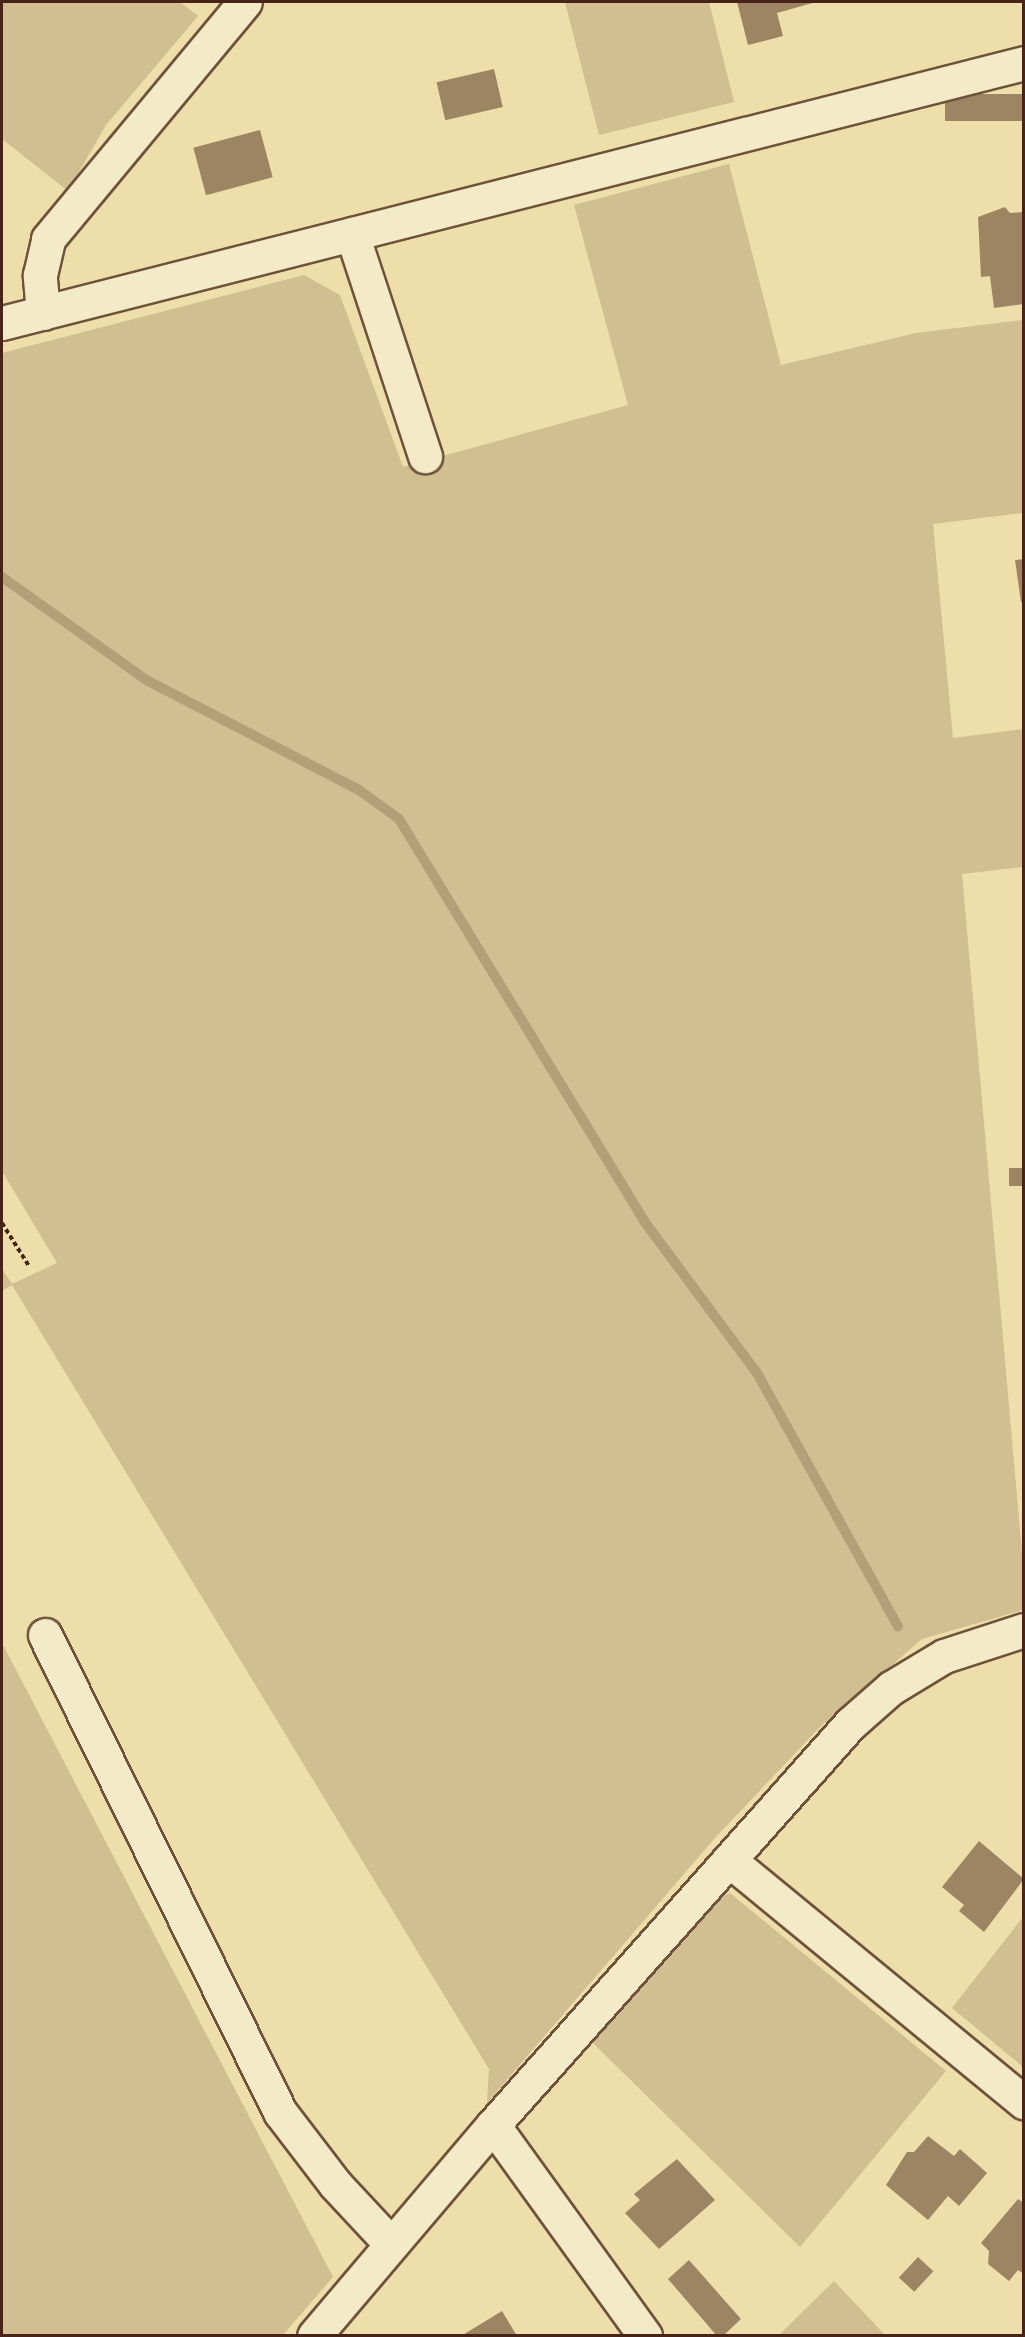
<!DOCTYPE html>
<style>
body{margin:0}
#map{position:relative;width:1025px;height:2337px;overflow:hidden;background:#eddeaa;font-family:"IM FELL Great Primer",serif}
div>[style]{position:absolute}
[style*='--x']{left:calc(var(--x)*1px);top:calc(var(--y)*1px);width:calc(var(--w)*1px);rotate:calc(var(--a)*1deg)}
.green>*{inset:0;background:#d1be91}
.stream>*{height:10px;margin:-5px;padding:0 5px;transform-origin:5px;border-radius:5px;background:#b59f78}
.building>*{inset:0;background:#9d8563;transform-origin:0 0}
.path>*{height:4px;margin-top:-2px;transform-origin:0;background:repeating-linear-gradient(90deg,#472417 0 4.5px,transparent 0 7.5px)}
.roads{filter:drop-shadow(2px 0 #70523c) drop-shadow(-2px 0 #70523c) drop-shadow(0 2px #70523c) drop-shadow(0 -2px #70523c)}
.minor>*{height:33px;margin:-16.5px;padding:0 16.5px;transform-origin:16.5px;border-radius:16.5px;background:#f3eac8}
span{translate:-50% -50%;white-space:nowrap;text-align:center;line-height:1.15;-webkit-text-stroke:5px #f3eac8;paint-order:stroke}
.frame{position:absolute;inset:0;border:3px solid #472417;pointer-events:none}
</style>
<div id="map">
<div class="green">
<i style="clip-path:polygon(2px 2px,180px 2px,198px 16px,106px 125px,68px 191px,2px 139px)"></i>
<i style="clip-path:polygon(565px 2px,709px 2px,734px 102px,599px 135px)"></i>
<i style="clip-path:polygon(729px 164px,781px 365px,916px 333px,1023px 320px,1023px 513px,933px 524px,953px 738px,1023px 729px,1023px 867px,962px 874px,1023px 1564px,1023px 1610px,922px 1639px,819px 1728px,714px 1839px,487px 2103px,489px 2069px,12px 1285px,2px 1291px,2px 1269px,12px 1284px,57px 1263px,2px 1171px,2px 353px,304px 275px,340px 295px,403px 467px,628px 405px,574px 205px)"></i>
<i style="clip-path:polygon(2px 1643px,333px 2277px,283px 2335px,2px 2335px)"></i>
<i style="clip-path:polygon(730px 1893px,946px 2071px,800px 2247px,590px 2040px,712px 1901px)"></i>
<i style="clip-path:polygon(1023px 1917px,1023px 2067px,952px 2008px)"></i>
<i style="clip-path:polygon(834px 2281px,885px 2335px,779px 2335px)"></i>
</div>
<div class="stream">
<i style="--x:2;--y:577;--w:179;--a:35.5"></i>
<i style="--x:148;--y:681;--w:237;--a:27.3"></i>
<i style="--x:359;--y:790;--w:49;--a:35.9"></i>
<i style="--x:399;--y:819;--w:471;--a:58.6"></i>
<i style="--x:644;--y:1221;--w:189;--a:53.4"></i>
<i style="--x:757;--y:1373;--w:290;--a:60.9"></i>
</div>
<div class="building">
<i style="clip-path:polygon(737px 2px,816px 2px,777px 13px,783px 36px,748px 45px)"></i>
<i style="left:494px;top:69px;width:39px;height:59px;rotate:77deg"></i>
<i style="left:1024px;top:94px;width:27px;height:79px;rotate:90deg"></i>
<i style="left:260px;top:130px;width:49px;height:69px;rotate:75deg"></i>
<i style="clip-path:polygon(1005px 207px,1010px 213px,1024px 212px,1024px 304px,994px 308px,990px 276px,981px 277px,978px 217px)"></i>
<i style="clip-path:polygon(1024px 559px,1024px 602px,1021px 602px,1015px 560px)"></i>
<i style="left:1024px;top:1168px;width:18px;height:15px;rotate:90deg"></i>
<i style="clip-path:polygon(979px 1841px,1024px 1879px,984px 1932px,959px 1911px,964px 1905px,942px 1887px)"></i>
<i style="clip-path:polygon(928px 2136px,954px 2156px,960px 2149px,987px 2173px,959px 2206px,948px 2196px,928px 2220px,886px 2185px,907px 2152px,914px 2152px)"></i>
<i style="clip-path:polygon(677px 2159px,715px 2200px,659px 2249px,625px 2213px,640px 2200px,634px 2194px)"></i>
<i style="clip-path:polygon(1018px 2199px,1024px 2203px,1024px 2274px,1018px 2270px,1009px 2281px,988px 2264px,989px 2251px,981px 2243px)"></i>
<i style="left:918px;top:2257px;width:21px;height:28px;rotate:43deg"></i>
<i style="clip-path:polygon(689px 2260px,741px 2319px,723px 2336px,717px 2336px,668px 2279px)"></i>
<i style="clip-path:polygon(502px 2311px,517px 2336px,461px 2336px)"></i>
</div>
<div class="path">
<i style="--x:2;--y:1223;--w:51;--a:57.9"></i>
</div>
<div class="roads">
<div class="minor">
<i style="--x:352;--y:234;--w:234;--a:71.8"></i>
<i style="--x:43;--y:313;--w:38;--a:-95"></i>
<i style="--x:40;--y:275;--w:37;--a:-77"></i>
<i style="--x:48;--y:239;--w:308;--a:-50.3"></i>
<i style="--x:2;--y:323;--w:1055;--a:-14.27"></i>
<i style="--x:45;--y:1635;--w:532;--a:63.77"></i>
<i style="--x:280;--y:2112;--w:91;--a:52.6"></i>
<i style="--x:335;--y:2184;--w:82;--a:47"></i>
<i style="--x:729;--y:1860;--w:382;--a:39.4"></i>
<i style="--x:493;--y:2125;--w:260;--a:54.2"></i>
<i style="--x:314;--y:2336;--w:277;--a:-49.7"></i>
<i style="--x:493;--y:2125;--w:537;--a:-48.32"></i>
<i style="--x:850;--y:1724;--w:55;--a:-41.3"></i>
<i style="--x:891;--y:1688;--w:62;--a:-31.1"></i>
<i style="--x:944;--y:1656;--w:84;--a:-18"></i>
</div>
</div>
<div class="frame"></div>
</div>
